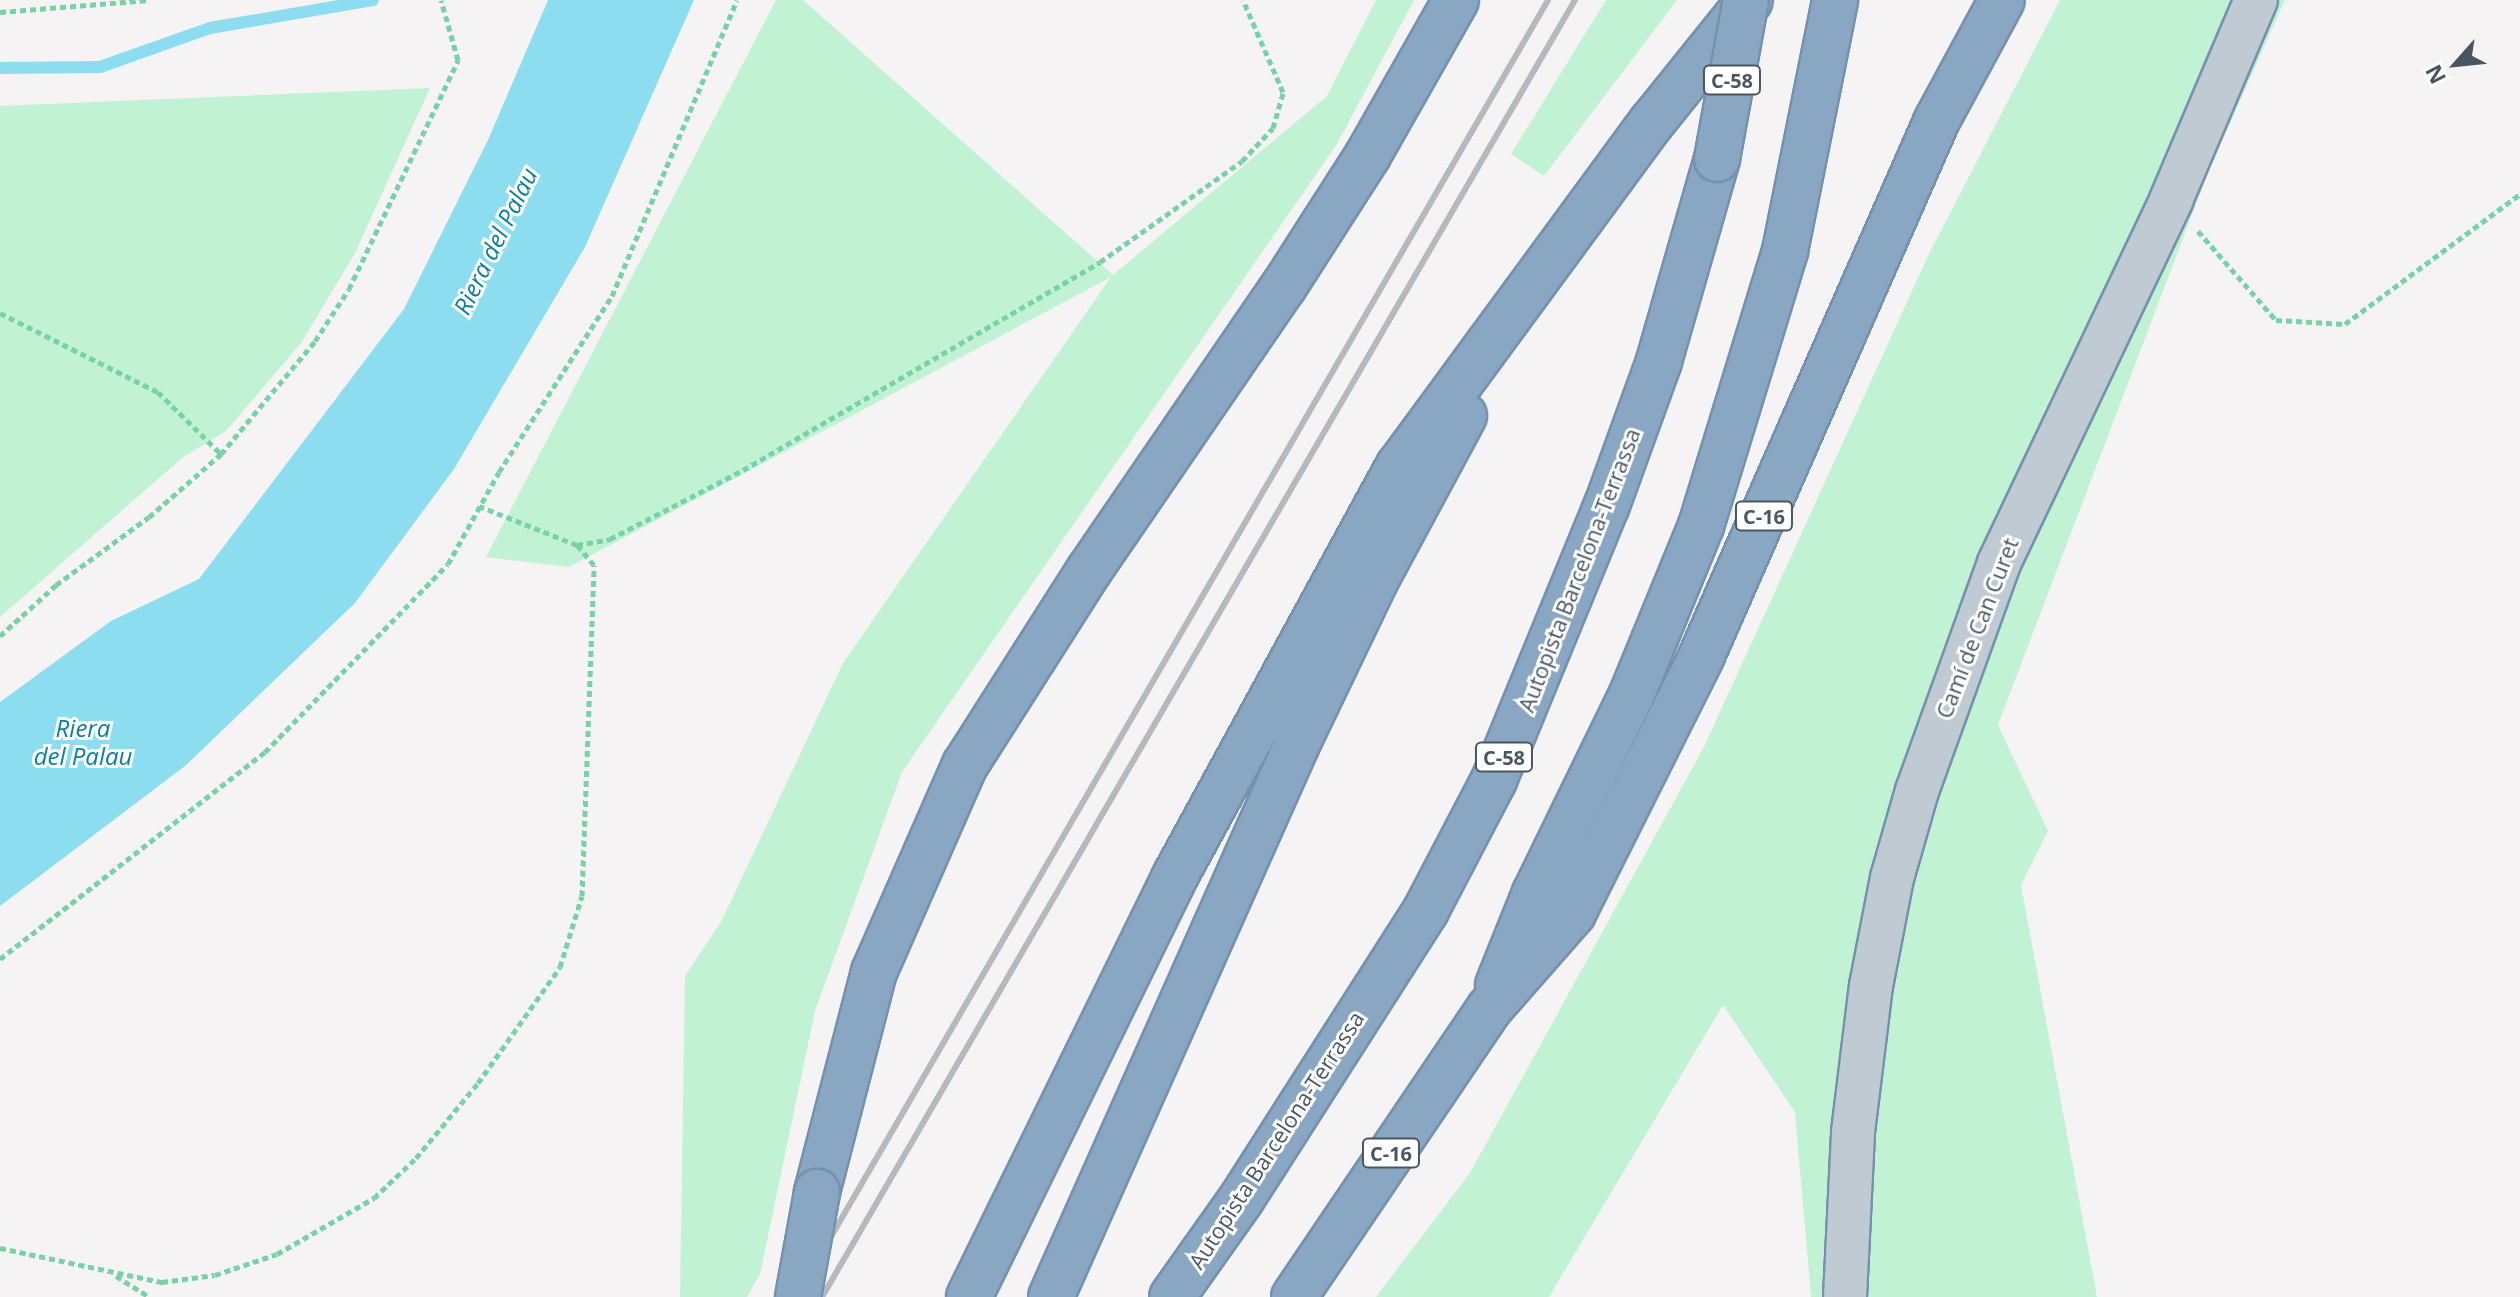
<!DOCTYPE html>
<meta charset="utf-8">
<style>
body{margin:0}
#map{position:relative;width:2520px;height:1297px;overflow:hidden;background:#f5f3f3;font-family:"Open Sans",sans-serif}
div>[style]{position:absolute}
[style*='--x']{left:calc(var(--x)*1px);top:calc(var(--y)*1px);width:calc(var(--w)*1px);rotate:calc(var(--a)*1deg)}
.green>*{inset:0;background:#c2f2d4}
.water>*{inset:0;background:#8dddf1}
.stream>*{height:12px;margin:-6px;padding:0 6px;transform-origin:6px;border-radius:6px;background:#8dddf1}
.path>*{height:5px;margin-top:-2.5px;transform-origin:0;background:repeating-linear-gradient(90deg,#77d3a5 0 6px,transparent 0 10px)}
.roads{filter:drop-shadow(2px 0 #7491af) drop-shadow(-2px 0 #7491af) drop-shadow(0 2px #7491af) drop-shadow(0 -2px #7491af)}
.street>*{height:42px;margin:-21px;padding:0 21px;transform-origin:21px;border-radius:21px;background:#c0cad2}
.highway>*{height:44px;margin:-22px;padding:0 22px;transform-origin:22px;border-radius:22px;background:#89a6c3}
.rail>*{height:6px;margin:-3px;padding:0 3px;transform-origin:3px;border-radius:3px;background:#b5b8bd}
.bridges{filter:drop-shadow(2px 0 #7491af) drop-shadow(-2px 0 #7491af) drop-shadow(0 2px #7491af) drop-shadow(0 -2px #7491af)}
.highway-bridge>*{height:44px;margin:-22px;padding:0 22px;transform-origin:22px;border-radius:22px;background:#89a6c3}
span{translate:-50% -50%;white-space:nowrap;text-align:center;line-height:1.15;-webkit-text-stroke:6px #fff;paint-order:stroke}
.shield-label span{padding:2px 6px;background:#fff;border:2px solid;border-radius:6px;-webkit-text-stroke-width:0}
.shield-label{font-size:20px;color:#495662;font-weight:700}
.street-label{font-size:22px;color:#495662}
.water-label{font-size:24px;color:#08809f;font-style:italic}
.north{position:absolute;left:2416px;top:24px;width:80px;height:80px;-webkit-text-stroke:6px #fff;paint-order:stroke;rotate:243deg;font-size:22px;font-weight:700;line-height:32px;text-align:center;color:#495662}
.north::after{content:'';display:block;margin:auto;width:28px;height:36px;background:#495662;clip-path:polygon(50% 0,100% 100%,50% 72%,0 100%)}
</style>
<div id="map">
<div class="green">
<i style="clip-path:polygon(776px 0,803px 0,1113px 275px,1327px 96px,1376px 0,1414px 0,1337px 144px,902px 772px,815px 1011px,760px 1274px,747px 1297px,680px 1297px,685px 976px,721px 922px,843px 663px,1111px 277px,569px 567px,486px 557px)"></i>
<i style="clip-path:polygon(1606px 0,1677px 0,1544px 176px,1511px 154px)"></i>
<i style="clip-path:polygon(2060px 0,2285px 0,2209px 170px,1998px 725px,2048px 831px,2021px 885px,2097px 1297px,1811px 1297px,1795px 1112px,1723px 1005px,1549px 1297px,1376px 1297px,1470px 1173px,1704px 747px,1928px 256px)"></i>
<i style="clip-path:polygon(430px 88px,355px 253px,301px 343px,226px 431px,182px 458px,0 617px,0 106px)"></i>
</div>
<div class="water">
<i style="clip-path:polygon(548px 0,694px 0,585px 247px,454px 469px,355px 603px,185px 766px,0 906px,0 702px,111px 621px,199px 579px,404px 309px,488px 140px)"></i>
</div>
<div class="stream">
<i style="--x:0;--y:68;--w:100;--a:-0.6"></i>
<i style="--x:100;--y:67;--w:117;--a:-19.5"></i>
<i style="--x:210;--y:28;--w:165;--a:-9.7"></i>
</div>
<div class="path">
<i style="--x:0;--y:12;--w:150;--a:-4.6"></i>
<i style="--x:2198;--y:231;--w:118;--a:48.8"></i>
<i style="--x:2276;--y:320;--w:69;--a:3.3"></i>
<i style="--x:2345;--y:324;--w:218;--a:-36.6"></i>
<i style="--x:0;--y:313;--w:177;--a:26.6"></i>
<i style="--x:158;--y:392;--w:88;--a:44.5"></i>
<i style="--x:577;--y:545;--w:34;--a:-10"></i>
<i style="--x:610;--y:539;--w:150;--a:-27.4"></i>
<i style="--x:743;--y:470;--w:413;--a:-30.2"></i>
<i style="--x:1100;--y:262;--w:174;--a:-35.4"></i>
<i style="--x:1242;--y:161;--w:45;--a:-46.8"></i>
<i style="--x:1273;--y:128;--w:37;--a:-74"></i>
<i style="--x:1283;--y:92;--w:100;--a:-113.5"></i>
<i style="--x:0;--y:636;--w:76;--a:-42.3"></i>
<i style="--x:56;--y:585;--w:115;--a:-36.2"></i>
<i style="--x:149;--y:517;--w:96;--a:-41.2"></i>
<i style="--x:221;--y:454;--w:147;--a:-50.2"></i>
<i style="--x:315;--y:341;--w:62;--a:-56.8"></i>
<i style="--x:349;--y:289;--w:254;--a:-64.5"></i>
<i style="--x:458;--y:60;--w:62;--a:-105.8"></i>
<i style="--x:0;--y:959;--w:336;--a:-38"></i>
<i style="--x:265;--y:752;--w:262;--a:-45.8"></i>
<i style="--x:448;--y:564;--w:105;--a:-61"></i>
<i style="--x:499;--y:472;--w:209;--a:-57.3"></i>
<i style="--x:612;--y:296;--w:321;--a:-67.1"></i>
<i style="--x:0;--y:1248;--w:166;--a:11.9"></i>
<i style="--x:162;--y:1282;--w:53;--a:-7.5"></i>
<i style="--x:215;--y:1275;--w:65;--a:-18.7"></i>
<i style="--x:277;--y:1254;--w:112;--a:-30"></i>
<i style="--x:374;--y:1198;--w:58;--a:-43.6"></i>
<i style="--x:416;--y:1158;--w:97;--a:-50.4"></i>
<i style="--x:478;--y:1083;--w:142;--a:-54.7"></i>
<i style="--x:560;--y:967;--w:74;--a:-72.8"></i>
<i style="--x:582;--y:896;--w:331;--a:-87.9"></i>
<i style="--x:594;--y:565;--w:26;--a:-130"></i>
<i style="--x:577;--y:545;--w:105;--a:-158.3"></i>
<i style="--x:116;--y:1276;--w:39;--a:32"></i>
</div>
<div class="roads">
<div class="street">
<i style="--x:1845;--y:1297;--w:165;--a:-87.2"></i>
<i style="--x:1853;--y:1132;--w:147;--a:-83"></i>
<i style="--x:1871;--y:986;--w:110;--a:-79"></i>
<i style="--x:1892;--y:878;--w:91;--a:-74"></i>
<i style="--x:1917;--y:791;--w:242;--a:-70.2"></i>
<i style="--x:1999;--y:563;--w:402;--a:-64.6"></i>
<i style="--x:2171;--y:200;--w:217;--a:-67"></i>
</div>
<div class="highway">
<i style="--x:1498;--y:985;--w:99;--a:-68.1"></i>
<i style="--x:1535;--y:893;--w:221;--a:-64"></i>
<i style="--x:1632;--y:694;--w:182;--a:-67.7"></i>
<i style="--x:1701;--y:526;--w:288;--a:-73"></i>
<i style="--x:1785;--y:251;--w:256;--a:-78.7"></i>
<i style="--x:817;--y:1192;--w:227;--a:-75.5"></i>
<i style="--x:874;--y:972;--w:226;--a:-66.3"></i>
<i style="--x:965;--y:765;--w:232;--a:-57.5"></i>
<i style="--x:1090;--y:569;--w:343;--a:-55.6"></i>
<i style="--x:1284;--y:286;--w:156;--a:-57.3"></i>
<i style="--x:1368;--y:155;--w:178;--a:-60.4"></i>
<i style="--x:969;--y:1297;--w:466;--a:-63.9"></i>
<i style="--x:1174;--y:878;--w:469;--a:-61.4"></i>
<i style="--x:1399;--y:466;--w:427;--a:-53.7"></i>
<i style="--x:1652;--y:122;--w:156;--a:-51.2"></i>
<i style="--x:1051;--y:1297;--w:605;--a:-66.02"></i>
<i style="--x:1297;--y:744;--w:178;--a:-64.4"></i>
<i style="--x:1374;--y:583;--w:190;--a:-61.7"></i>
<i style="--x:1172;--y:1297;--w:121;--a:-54.7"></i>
<i style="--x:1242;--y:1198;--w:342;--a:-57.4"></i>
<i style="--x:1426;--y:910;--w:147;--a:-62.4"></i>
<i style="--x:1494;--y:780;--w:297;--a:-67.7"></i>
<i style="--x:1607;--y:505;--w:153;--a:-70.1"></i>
<i style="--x:1659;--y:361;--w:210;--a:-74"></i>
<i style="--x:1294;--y:1297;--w:348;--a:-55.9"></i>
<i style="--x:1489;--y:1009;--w:128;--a:-48.8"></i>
<i style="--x:1573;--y:913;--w:288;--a:-63.4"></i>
<i style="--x:1702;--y:655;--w:584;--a:-66.29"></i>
<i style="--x:1937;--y:120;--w:136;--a:-61.6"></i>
</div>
</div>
<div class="rail">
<i style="--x:796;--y:1297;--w:1499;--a:-59.89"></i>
<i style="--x:822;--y:1297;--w:1500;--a:-59.86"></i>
</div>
<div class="bridges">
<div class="highway-bridge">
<i style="--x:1717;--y:159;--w:162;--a:-79.7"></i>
<i style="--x:798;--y:1297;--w:107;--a:-79.7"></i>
</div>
</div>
<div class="shield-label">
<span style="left:1732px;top:80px">C-58</span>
<span style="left:1764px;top:516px">C-16</span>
<span style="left:1504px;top:757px">C-58</span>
<span style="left:1391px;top:1153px">C-16</span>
</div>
<div class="street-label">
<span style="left:1579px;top:570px;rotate:-69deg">Autopista Barcelona-Terrassa</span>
<span style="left:1977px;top:628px;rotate:-69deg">Camí de Can Curet</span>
<span style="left:1276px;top:1140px;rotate:-57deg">Autopista Barcelona-Terrassa</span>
</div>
<div class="water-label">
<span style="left:495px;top:241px;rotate:-64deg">Riera del Palau</span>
<span style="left:83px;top:742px">Riera<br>del Palau</span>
</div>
<div class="north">N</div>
</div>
